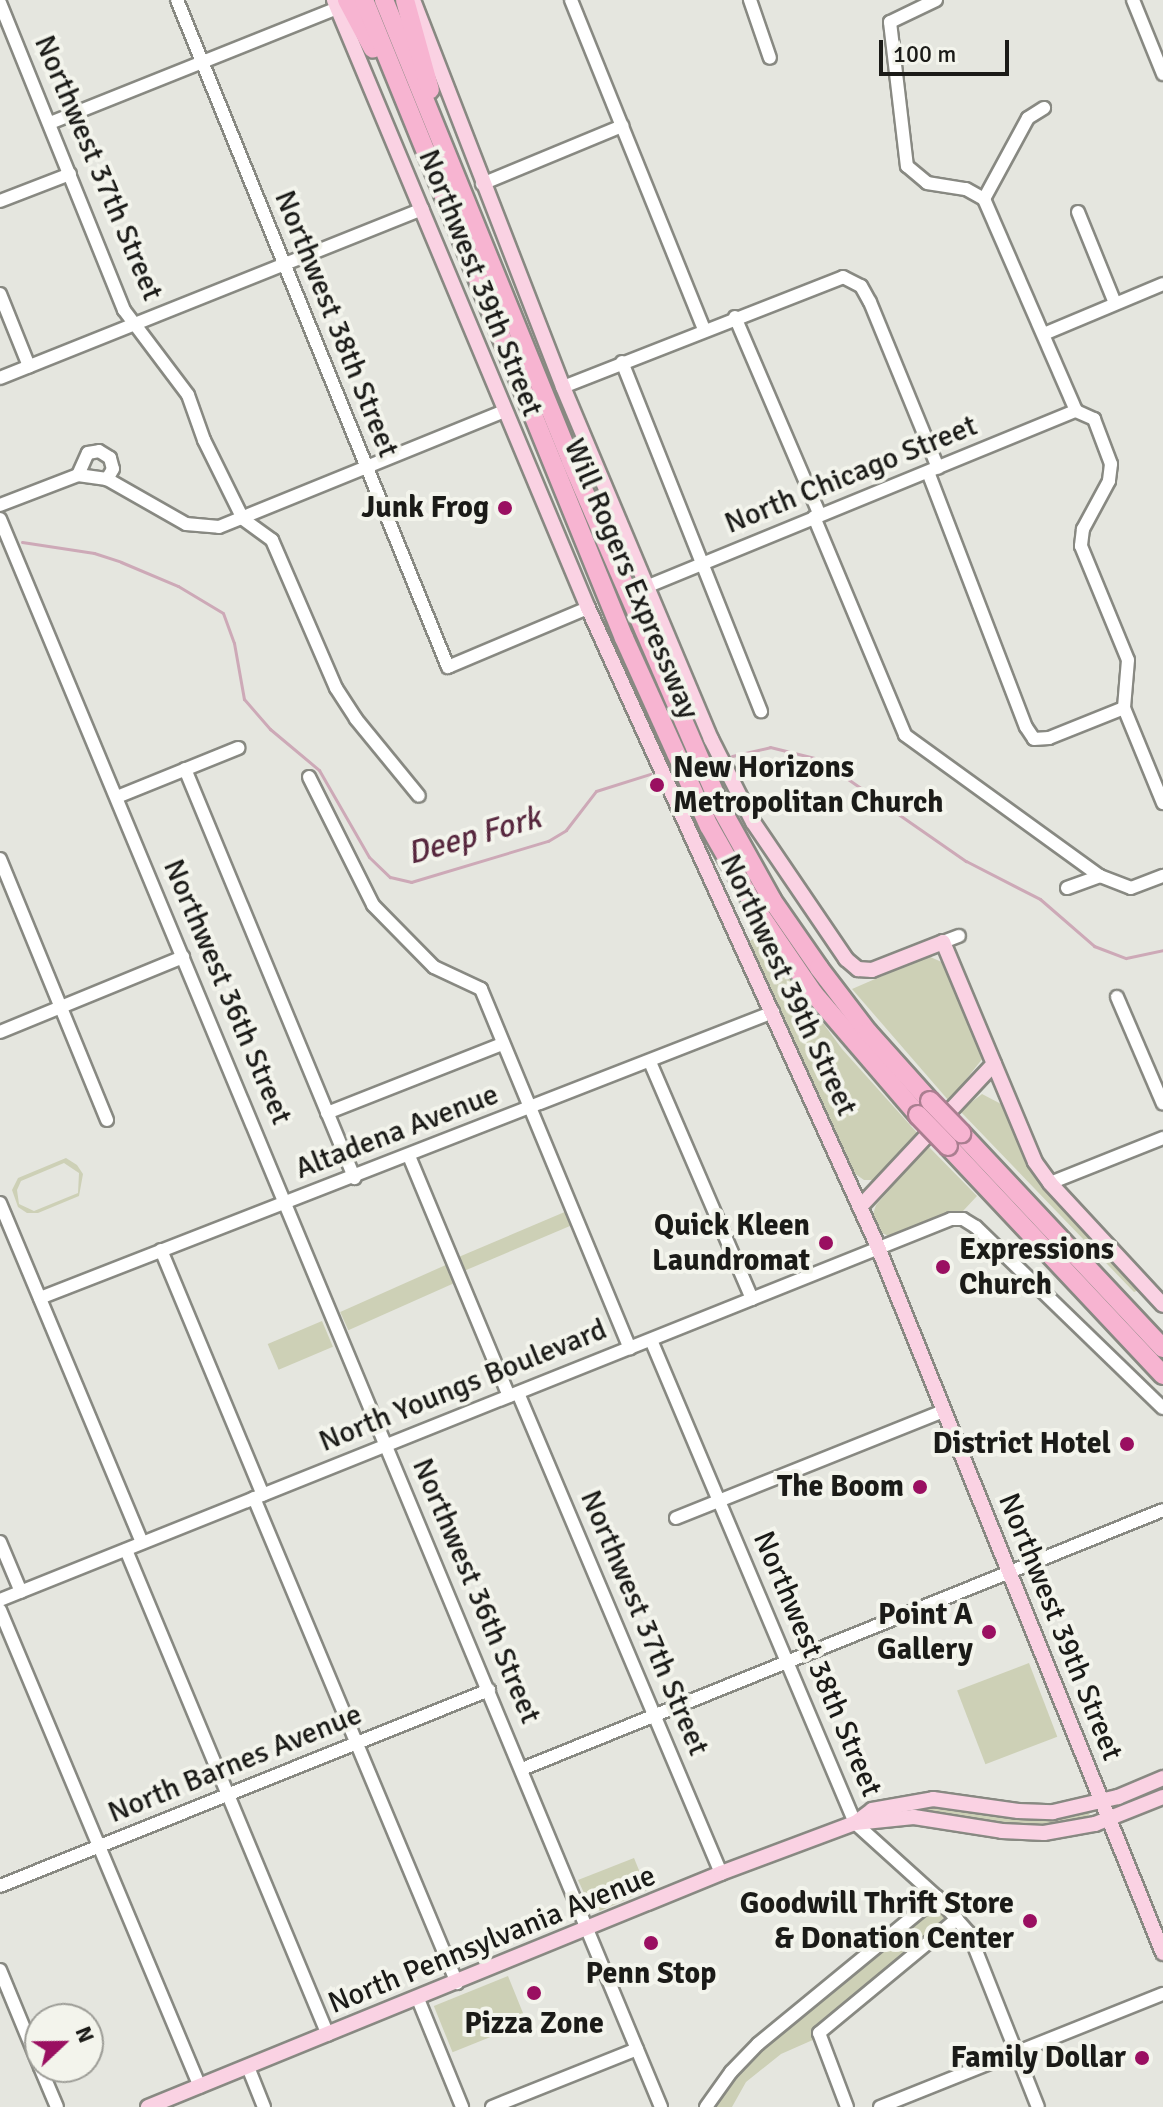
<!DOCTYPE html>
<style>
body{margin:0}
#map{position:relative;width:1163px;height:2107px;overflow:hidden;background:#e5e6df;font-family:Signika,sans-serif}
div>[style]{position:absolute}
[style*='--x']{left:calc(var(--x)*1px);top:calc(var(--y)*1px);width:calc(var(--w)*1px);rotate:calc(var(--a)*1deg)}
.green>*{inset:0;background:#cdd0b6;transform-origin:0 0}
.stream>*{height:3px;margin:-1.5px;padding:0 1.5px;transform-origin:1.5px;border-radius:1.5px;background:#cda9b7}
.roads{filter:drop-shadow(2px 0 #888982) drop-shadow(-2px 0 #888982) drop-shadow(0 2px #888982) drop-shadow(0 -2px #888982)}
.minor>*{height:12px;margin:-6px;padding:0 6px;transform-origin:6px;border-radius:6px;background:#fff}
.major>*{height:14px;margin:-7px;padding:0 7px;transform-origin:7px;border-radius:7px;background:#fad2e3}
.highway>*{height:18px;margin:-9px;padding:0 9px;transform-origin:9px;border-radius:9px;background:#f7b4d1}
.bridges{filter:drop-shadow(2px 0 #aa7e90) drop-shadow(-2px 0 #aa7e90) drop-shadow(0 2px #aa7e90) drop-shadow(0 -2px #aa7e90)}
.highway-bridge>*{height:18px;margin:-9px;padding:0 9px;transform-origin:9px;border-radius:9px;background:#f7b4d1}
.dots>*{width:22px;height:22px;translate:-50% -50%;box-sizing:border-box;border:4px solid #f3f4ec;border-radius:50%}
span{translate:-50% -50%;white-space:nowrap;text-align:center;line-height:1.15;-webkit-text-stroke:8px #f3f4ec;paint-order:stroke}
.street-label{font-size:30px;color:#1b1b18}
.poi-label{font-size:30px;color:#1b1b18;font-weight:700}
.right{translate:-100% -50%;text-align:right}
.left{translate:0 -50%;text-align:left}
.water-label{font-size:32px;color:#57273e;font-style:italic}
.north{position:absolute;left:24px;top:2003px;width:80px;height:80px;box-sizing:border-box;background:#f3f4ec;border:2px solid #9d9d97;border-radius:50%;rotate:68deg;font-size:22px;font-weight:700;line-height:32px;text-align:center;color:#1b1b18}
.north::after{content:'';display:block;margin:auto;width:28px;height:36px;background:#9a0f61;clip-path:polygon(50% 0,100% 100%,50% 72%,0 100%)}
.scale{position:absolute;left:879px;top:40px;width:130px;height:36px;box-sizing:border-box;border:4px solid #1b1b18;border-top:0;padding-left:10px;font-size:24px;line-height:28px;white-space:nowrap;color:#1b1b18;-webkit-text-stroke:6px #f3f4ec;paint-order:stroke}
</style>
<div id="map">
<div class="green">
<i style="clip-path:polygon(758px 934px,842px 1049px,919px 1135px,874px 1180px,864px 1180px,851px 1171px,748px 943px)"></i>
<i style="clip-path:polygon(928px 956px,944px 963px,983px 1058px,949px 1101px,852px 989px)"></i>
<i style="clip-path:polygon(982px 1094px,1003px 1105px,1030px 1166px,1042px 1186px,1139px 1290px,1134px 1292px,960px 1111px)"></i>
<i style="clip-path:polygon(928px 1146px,977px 1196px,963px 1211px,952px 1212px,891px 1237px,882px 1233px,873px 1214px,876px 1205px)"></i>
<i style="clip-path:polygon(evenodd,66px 1158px,77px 1165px,83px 1174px,79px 1196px,38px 1213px,27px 1213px,18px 1207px,12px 1190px,18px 1178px,66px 1158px,64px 1163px,79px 1173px,78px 1193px,34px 1211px,19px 1204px,17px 1190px,21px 1181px,64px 1163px)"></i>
<i style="left:567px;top:1211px;width:15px;height:119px;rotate:67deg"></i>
<i style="left:448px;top:1264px;width:20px;height:118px;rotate:66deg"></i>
<i style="left:322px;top:1321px;width:28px;height:59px;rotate:67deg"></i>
<i style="left:1029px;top:1663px;width:79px;height:77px;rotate:69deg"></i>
<i style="clip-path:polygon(925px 1804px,1089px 1811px,1090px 1813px,1087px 1818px,1066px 1823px,1001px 1826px,875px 1814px)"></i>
<i style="clip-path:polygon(634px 1858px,647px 1890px,600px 1911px,589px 1904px,578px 1880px)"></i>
<i style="clip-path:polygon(933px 1904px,939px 1904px,947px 1915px,944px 1922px,812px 2030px,815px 2039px,781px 2054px,746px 2082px,732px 2107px,712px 2107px,739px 2069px,763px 2046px)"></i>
<i style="left:508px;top:1976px;width:50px;height:80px;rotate:68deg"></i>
</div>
<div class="stream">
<i style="--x:22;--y:542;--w:73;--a:8.7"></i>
<i style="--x:94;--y:553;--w:28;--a:18"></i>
<i style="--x:121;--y:562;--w:62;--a:22.8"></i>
<i style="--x:178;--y:586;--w:52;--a:31"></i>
<i style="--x:223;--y:613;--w:32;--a:70"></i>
<i style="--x:234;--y:643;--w:57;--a:79.9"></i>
<i style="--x:244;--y:699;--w:40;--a:49"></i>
<i style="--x:270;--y:729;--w:64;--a:39.9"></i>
<i style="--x:319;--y:770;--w:100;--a:60.1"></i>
<i style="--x:369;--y:857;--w:29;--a:44"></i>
<i style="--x:390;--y:877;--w:22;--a:13"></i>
<i style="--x:411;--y:882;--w:143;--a:-16.7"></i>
<i style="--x:548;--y:841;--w:21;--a:-31"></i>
<i style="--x:566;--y:830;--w:49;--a:-52.4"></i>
<i style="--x:596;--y:791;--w:57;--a:-17.5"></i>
<i style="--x:732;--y:756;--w:39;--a:-13"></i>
<i style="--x:770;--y:747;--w:50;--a:13.8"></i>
<i style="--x:819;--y:759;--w:179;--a:34.8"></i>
<i style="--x:966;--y:861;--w:83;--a:27.2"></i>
<i style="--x:1040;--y:899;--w:72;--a:41"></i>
<i style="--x:1094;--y:946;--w:34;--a:21"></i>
<i style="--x:1126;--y:958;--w:38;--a:-12"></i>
</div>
<div class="roads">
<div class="minor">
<i style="--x:177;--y:0;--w:720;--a:67.89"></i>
<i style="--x:448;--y:667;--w:152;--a:-22.9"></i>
<i style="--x:571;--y:0;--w:355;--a:68"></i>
<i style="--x:750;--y:0;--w:61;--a:71"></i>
<i style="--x:936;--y:0;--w:51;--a:154.4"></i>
<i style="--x:890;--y:22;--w:145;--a:83.3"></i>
<i style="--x:907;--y:166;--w:26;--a:40"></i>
<i style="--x:927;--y:183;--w:39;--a:9"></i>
<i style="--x:966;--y:189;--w:21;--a:29"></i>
<i style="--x:984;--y:199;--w:231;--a:66.5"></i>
<i style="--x:1076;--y:411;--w:20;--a:24"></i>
<i style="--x:1094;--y:419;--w:48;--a:69.3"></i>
<i style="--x:1111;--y:464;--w:17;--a:97"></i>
<i style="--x:1109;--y:481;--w:55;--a:118.4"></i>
<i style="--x:1083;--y:529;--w:17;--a:97"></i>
<i style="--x:1081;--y:546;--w:123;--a:67.6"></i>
<i style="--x:1128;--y:660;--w:48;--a:94.8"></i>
<i style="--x:1124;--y:708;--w:103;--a:67.7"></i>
<i style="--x:1133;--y:0;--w:80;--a:67.9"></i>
<i style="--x:0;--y:3;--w:331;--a:68"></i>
<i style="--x:124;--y:310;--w:106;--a:53"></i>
<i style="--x:188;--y:395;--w:48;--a:70.4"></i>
<i style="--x:204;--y:440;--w:88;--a:63.7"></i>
<i style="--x:243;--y:519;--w:36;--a:36"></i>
<i style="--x:272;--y:540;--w:161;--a:66.6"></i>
<i style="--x:336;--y:688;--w:37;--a:57"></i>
<i style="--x:356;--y:719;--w:99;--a:50.7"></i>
<i style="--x:50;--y:123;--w:309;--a:-21.8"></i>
<i style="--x:482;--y:184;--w:152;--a:-22.5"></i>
<i style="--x:984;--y:199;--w:92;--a:-61.5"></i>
<i style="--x:1028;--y:118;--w:19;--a:-32"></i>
<i style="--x:0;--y:201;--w:75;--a:-21.1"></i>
<i style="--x:1078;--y:212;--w:98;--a:67.9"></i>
<i style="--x:0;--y:294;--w:78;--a:68.1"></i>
<i style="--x:735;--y:317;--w:215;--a:66.8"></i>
<i style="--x:1044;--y:334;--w:129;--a:-22.8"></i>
<i style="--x:622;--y:362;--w:376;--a:68.3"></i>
<i style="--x:0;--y:378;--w:455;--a:-21.8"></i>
<i style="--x:563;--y:387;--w:301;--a:-21.4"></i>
<i style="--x:843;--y:277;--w:20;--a:27"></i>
<i style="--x:861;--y:286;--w:18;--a:61"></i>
<i style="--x:870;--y:302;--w:179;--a:67.7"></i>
<i style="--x:928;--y:472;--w:273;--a:69"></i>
<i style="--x:1026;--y:727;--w:14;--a:56"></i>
<i style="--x:1034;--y:739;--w:15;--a:-4"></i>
<i style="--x:1049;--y:738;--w:81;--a:-21.8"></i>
<i style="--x:78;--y:475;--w:24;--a:-66"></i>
<i style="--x:88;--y:453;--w:11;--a:-10"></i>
<i style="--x:99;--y:451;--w:13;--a:32"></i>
<i style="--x:110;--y:458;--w:11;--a:75"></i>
<i style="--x:113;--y:469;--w:12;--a:121"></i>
<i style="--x:0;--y:505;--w:84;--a:-21"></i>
<i style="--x:78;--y:475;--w:29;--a:8"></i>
<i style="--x:107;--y:479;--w:91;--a:29.7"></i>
<i style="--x:186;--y:524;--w:33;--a:5"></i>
<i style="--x:219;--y:527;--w:308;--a:-22.1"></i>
<i style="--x:814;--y:517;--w:236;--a:67.3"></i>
<i style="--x:905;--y:735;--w:241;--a:35.9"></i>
<i style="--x:1100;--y:876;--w:33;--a:21"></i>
<i style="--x:1131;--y:888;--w:34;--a:-21"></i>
<i style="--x:0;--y:519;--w:1720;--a:67.4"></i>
<i style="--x:646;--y:587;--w:465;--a:-22.3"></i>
<i style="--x:185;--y:769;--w:443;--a:67.5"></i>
<i style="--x:309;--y:777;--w:143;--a:63.4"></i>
<i style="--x:373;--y:905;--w:87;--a:45.5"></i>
<i style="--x:434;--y:967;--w:52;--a:25.1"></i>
<i style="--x:481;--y:989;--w:389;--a:67.5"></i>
<i style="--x:117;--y:797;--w:131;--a:-22"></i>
<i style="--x:0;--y:859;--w:282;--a:67.7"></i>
<i style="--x:1067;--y:888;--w:35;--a:-20"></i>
<i style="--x:943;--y:942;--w:17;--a:-21"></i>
<i style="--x:1117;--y:997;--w:116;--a:66.7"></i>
<i style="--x:0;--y:1032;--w:198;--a:-22.3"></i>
<i style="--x:650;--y:1062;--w:258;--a:66.7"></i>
<i style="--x:327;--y:1113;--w:188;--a:-21.5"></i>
<i style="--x:409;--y:1156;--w:260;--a:67.4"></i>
<i style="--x:1050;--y:1183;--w:122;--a:-21.7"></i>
<i style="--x:0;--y:1203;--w:368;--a:67.3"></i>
<i style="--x:161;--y:1250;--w:265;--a:67.4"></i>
<i style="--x:40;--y:1298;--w:787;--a:-21.31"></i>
<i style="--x:651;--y:1340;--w:524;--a:67.1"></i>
<i style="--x:855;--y:1823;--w:110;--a:42.1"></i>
<i style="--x:937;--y:1897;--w:48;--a:48.4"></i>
<i style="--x:969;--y:1933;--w:187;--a:68.4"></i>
<i style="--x:518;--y:1393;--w:521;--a:67.08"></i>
<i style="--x:254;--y:1498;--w:526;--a:67.29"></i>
<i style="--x:676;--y:1518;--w:289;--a:-21.8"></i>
<i style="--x:0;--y:1542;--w:54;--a:67.2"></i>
<i style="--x:126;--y:1550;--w:525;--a:67.39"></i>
<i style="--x:0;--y:1600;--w:1024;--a:-21.83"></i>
<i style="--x:951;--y:1219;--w:12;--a:0"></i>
<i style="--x:963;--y:1219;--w:15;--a:32"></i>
<i style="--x:976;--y:1227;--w:260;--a:44.1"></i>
<i style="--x:0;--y:1610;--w:517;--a:67.25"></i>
<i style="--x:522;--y:1769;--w:691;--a:-22"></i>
<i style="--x:0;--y:1886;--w:527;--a:-21.84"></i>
<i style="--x:0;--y:1970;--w:105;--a:67.6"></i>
<i style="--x:418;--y:1999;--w:117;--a:67.8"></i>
<i style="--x:40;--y:2067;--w:43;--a:67"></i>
<i style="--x:248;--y:2067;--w:43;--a:68.2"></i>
<i style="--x:492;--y:2107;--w:156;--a:-21.8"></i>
<i style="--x:706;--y:2107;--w:43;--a:-54.5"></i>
<i style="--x:731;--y:2072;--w:39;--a:-46"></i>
<i style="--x:758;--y:2044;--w:232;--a:-39.4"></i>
<i style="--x:847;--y:2107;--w:79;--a:-110.7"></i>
<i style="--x:819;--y:2033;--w:179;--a:-39.6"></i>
<i style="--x:880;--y:2107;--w:305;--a:-21.8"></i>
</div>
<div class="major">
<i style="--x:334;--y:0;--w:659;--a:67.33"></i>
<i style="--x:588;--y:608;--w:694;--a:65.58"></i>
<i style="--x:875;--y:1240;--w:769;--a:68"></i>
<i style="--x:413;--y:0;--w:415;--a:68.8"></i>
<i style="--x:563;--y:387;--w:382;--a:67.2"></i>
<i style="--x:711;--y:739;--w:93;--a:63.2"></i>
<i style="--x:753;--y:822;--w:166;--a:55.8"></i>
<i style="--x:846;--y:959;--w:16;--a:40"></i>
<i style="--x:858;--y:969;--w:14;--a:4"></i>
<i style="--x:872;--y:970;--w:76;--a:-21.5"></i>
<i style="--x:943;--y:942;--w:238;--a:67.3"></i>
<i style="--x:1035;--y:1162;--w:26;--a:54"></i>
<i style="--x:1050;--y:1183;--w:166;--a:47.2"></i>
<i style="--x:860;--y:1207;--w:196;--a:-46.9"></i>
<i style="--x:855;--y:1823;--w:59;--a:-5.8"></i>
<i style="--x:914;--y:1817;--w:89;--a:9"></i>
<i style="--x:1002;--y:1831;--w:42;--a:2.7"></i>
<i style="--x:1044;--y:1833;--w:52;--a:-10"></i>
<i style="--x:1095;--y:1824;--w:73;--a:-21.7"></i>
<i style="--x:148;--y:2107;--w:619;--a:-22.21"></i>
<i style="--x:721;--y:1873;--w:143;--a:-20.5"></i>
<i style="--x:855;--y:1823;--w:21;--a:-37"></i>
<i style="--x:872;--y:1810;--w:62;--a:-10.2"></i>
<i style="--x:933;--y:1799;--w:86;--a:8"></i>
<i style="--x:1018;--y:1811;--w:35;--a:2"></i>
<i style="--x:1053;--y:1812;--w:67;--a:-13"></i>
<i style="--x:1118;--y:1797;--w:49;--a:-22.9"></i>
</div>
<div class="highway">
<i style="--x:347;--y:0;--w:55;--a:62"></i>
<i style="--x:364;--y:0;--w:689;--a:67.83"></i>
<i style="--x:624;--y:638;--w:206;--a:65.7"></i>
<i style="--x:709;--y:826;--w:95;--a:60.5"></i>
<i style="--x:756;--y:909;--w:103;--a:55.7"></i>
<i style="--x:814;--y:994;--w:160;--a:49.3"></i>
<i style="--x:384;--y:0;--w:497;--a:67.9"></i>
<i style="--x:571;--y:461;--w:380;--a:66.6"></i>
<i style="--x:722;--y:810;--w:103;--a:60.9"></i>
<i style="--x:772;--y:900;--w:83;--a:55.3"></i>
<i style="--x:819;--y:968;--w:81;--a:52.6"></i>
<i style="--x:868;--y:1032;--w:93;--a:48.1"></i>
<i style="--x:405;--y:0;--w:93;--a:74.5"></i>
<i style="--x:961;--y:1133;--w:295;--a:46.8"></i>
<i style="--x:948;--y:1146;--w:314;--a:46.8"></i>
</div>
</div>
<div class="bridges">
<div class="highway-bridge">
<i style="--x:930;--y:1101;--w:45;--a:45.9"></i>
<i style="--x:918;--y:1115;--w:43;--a:45.9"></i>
</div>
</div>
<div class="dots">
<i style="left:505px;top:508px;background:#9a0f61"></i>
<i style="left:657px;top:785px;background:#9a0f61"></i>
<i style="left:826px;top:1243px;background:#9a0f61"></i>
<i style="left:943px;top:1267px;background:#9a0f61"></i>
<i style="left:1127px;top:1444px;background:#9a0f61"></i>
<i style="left:920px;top:1487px;background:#9a0f61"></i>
<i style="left:989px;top:1632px;background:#9a0f61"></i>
<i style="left:1030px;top:1921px;background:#9a0f61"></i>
<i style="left:651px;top:1943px;background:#9a0f61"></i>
<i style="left:534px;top:1993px;background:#9a0f61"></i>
<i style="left:1142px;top:2058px;background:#9a0f61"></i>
</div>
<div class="street-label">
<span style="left:98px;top:168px;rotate:67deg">Northwest 37th Street</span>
<span style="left:480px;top:283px;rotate:68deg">Northwest 39th Street</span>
<span style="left:336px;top:324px;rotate:68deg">Northwest 38th Street</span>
<span style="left:851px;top:475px;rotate:-22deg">North Chicago Street</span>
<span style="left:631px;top:579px;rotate:67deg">Will Rogers Expressway</span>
<span style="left:788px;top:985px;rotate:65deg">Northwest 39th Street</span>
<span style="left:227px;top:992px;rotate:67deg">Northwest 36th Street</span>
<span style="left:397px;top:1132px;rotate:-21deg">Altadena Avenue</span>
<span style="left:463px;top:1386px;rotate:-22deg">North Youngs Boulevard</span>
<span style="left:476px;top:1591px;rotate:67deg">Northwest 36th Street</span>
<span style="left:644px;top:1623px;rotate:67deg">Northwest 37th Street</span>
<span style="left:1060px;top:1627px;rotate:68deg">Northwest 39th Street</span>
<span style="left:817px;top:1664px;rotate:67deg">Northwest 38th Street</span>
<span style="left:235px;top:1764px;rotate:-22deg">North Barnes Avenue</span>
<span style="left:492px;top:1940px;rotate:-22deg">North Pennsylvania Avenue</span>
</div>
<div class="poi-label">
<span class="right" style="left:489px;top:508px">Junk Frog</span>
<span class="left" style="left:673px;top:785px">New Horizons<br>Metropolitan Church</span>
<span class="right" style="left:810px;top:1243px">Quick Kleen<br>Laundromat</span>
<span class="left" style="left:959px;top:1267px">Expressions<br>Church</span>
<span class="right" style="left:1111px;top:1444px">District Hotel</span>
<span class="right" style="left:904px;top:1487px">The Boom</span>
<span class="right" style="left:973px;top:1632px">Point A<br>Gallery</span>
<span class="right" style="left:1014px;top:1921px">Goodwill Thrift Store<br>&amp; Donation Center</span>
<span style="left:651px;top:1974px">Penn Stop</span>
<span style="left:534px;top:2024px">Pizza Zone</span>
<span class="right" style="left:1126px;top:2058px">Family Dollar</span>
</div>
<div class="water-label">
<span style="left:474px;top:836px;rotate:-16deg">Deep Fork</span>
</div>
<div class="north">N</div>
<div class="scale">100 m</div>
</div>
